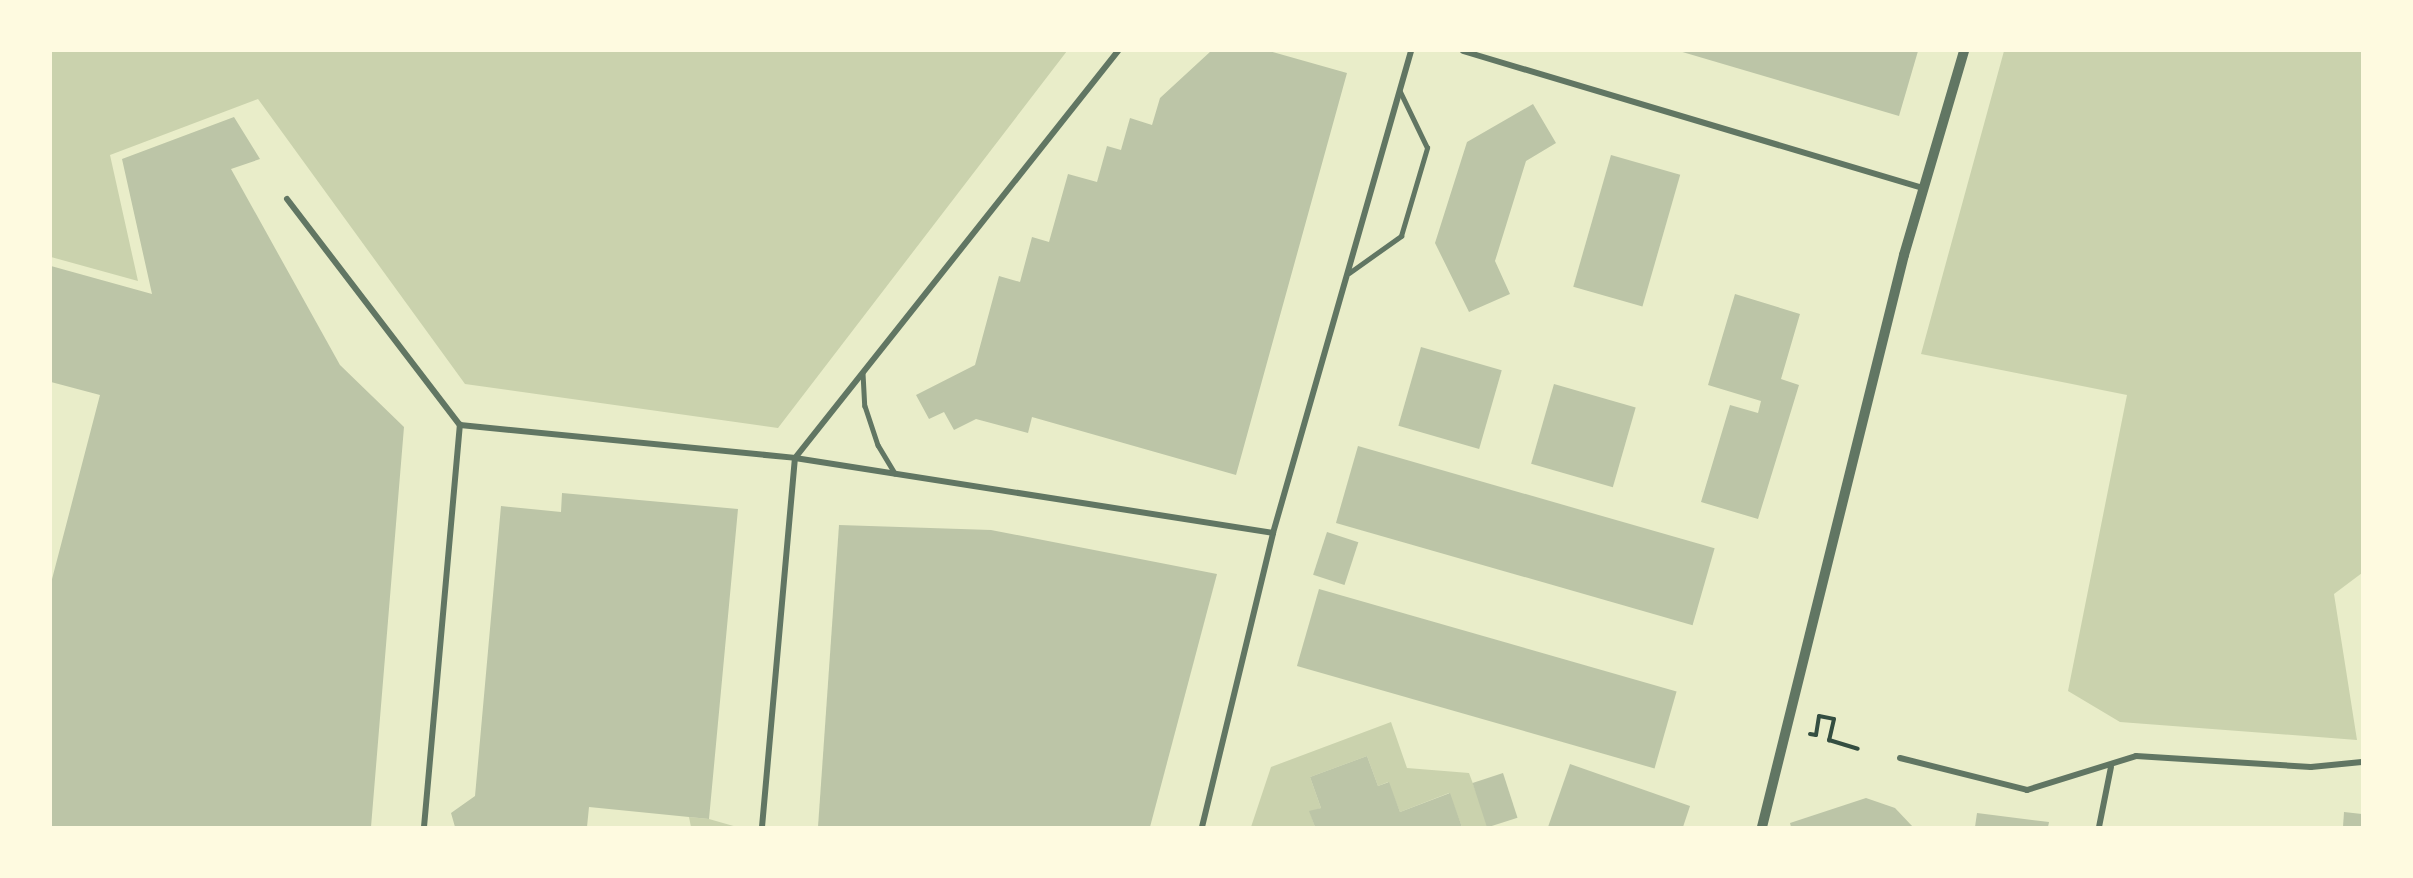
<!DOCTYPE html>
<style>
body{margin:0}
#map{position:relative;width:2413px;height:878px;overflow:hidden;background:#e9edc9;font-family:"Open Sans",sans-serif}
div>[style]{position:absolute}
[style*='--x']{left:calc(var(--x)*1px);top:calc(var(--y)*1px);width:calc(var(--w)*1px);rotate:calc(var(--a)*1deg)}
.green>*{inset:0;background:#cad2ad}
.building>*{inset:0;background:#bcc5a7;transform-origin:0 0}
.path>*{height:4px;margin:-2px;padding:0 2px;transform-origin:2px;border-radius:2px;background:#344e41}
.service>*{height:4.5px;margin:-2.25px;padding:0 2.25px;transform-origin:2.25px;border-radius:2.25px;background:#617663}
.minor>*{height:6px;margin:-3px;padding:0 3px;transform-origin:3px;border-radius:3px;background:#617663}
.tertiary>*{height:10px;margin:-5px;padding:0 5px;transform-origin:5px;border-radius:5px;background:#617663}
span{translate:-50% -50%;white-space:nowrap;text-align:center;line-height:1.15;-webkit-text-stroke:4.5px #fefae0;paint-order:stroke}
.frame{position:absolute;inset:0;border:52px solid #fefae0;pointer-events:none}
</style>
<div id="map">
<div class="green">
<i style="clip-path:polygon(51px 51px,1067px 51px,778px 428px,465px 384px,258px 99px,110px 155px,138px 281px,51px 257px)"></i>
<i style="clip-path:polygon(2004px 51px,2362px 51px,2362px 573px,2334px 594px,2357px 740px,2120px 722px,2068px 691px,2127px 395px,1921px 354px)"></i>
<i style="clip-path:polygon(1391px 722px,1407px 768px,1469px 773px,1489px 827px,1462px 827px,1449px 793px,1400px 812px,1388px 782px,1378px 786px,1367px 756px,1310px 777px,1321px 808px,1310px 812px,1315px 827px,1251px 827px,1271px 767px)"></i>
<i style="clip-path:polygon(689px 817px,709px 819px,737px 827px,691px 827px)"></i>
</div>
<div class="building">
<i style="clip-path:polygon(1211px 51px,1269px 51px,1347px 73px,1236px 475px,1032px 417px,1028px 433px,976px 419px,954px 430px,944px 412px,929px 419px,916px 395px,975px 365px,999px 276px,1020px 282px,1032px 237px,1049px 242px,1068px 174px,1097px 182px,1107px 146px,1121px 150px,1130px 118px,1152px 125px,1160px 98px)"></i>
<i style="clip-path:polygon(1679px 51px,1918px 51px,1899px 116px)"></i>
<i style="clip-path:polygon(1533px 104px,1556px 143px,1526px 161px,1495px 261px,1510px 294px,1469px 312px,1435px 243px,1467px 142px)"></i>
<i style="clip-path:polygon(234px 117px,260px 159px,231px 169px,340px 365px,404px 427px,371px 827px,51px 827px,51px 583px,100px 395px,51px 382px,51px 266px,152px 294px,122px 159px)"></i>
<i style="left:1611px;top:155px;width:72px;height:137px;rotate:16deg"></i>
<i style="clip-path:polygon(1735px 294px,1800px 314px,1781px 379px,1799px 385px,1758px 519px,1701px 502px,1730px 405px,1758px 413px,1761px 401px,1708px 385px)"></i>
<i style="left:1421px;top:347px;width:84px;height:82px;rotate:16deg"></i>
<i style="left:1554px;top:384px;width:85px;height:83px;rotate:16deg"></i>
<i style="left:1358px;top:446px;width:371px;height:80px;rotate:16deg"></i>
<i style="clip-path:polygon(562px 493px,738px 509px,709px 819px,589px 807px,587px 827px,455px 827px,451px 813px,475px 796px,501px 506px,561px 512px)"></i>
<i style="clip-path:polygon(839px 525px,991px 530px,1217px 574px,1150px 827px,818px 827px)"></i>
<i style="left:1327px;top:532px;width:33px;height:45px;rotate:18deg"></i>
<i style="left:1319px;top:589px;width:372px;height:80px;rotate:16deg"></i>
<i style="clip-path:polygon(1367px 756px,1378px 786px,1389px 782px,1400px 812px,1450px 793px,1462px 827px,1315px 827px,1309px 811px,1321px 808px,1310px 777px)"></i>
<i style="clip-path:polygon(1570px 764px,1690px 806px,1683px 827px,1548px 827px)"></i>
<i style="left:1503px;top:773px;width:47px;height:32px;rotate:72deg"></i>
<i style="clip-path:polygon(1866px 798px,1895px 808px,1913px 827px,1791px 827px,1790px 823px)"></i>
<i style="clip-path:polygon(2344px 812px,2362px 814px,2362px 827px,2343px 827px)"></i>
<i style="clip-path:polygon(1977px 813px,2049px 822px,2048px 827px,1975px 827px)"></i>
</div>
<div class="path">
<i style="--x:1810;--y:734;--w:6;--a:9"></i>
<i style="--x:1816;--y:735;--w:19;--a:-81"></i>
<i style="--x:1819;--y:716;--w:15;--a:11"></i>
<i style="--x:1834;--y:719;--w:22;--a:103"></i>
<i style="--x:1829;--y:740;--w:30;--a:17"></i>
</div>
<div class="service">
<i style="--x:1349;--y:273;--w:64;--a:-35.4"></i>
<i style="--x:1401;--y:236;--w:92;--a:-73.5"></i>
<i style="--x:1427;--y:148;--w:62;--a:-115.7"></i>
<i style="--x:863;--y:373;--w:33;--a:87"></i>
<i style="--x:865;--y:406;--w:41;--a:71.6"></i>
<i style="--x:878;--y:445;--w:33;--a:59"></i>
</div>
<div class="minor">
<i style="--x:1463;--y:51;--w:481;--a:16.6"></i>
<i style="--x:287;--y:199;--w:285;--a:52.6"></i>
<i style="--x:460;--y:425;--w:337;--a:5.6"></i>
<i style="--x:795;--y:458;--w:484;--a:8.9"></i>
<i style="--x:1900;--y:758;--w:131;--a:14.1"></i>
<i style="--x:2027;--y:790;--w:114;--a:-17.3"></i>
<i style="--x:2136;--y:756;--w:175;--a:3.6"></i>
<i style="--x:2311;--y:767;--w:51;--a:-5.6"></i>
<i style="--x:424;--y:827;--w:404;--a:-84.9"></i>
<i style="--x:762;--y:827;--w:370;--a:-84.9"></i>
<i style="--x:795;--y:458;--w:520;--a:-51.56"></i>
<i style="--x:1202;--y:827;--w:302;--a:-76.4"></i>
<i style="--x:1273;--y:533;--w:501;--a:-74.02"></i>
<i style="--x:2099;--y:827;--w:61;--a:-78.7"></i>
</div>
<div class="tertiary">
<i style="--x:1762;--y:827;--w:589;--a:-76.06"></i>
<i style="--x:1904;--y:255;--w:213;--a:-73.6"></i>
</div>
<div class="frame"></div>
</div>
